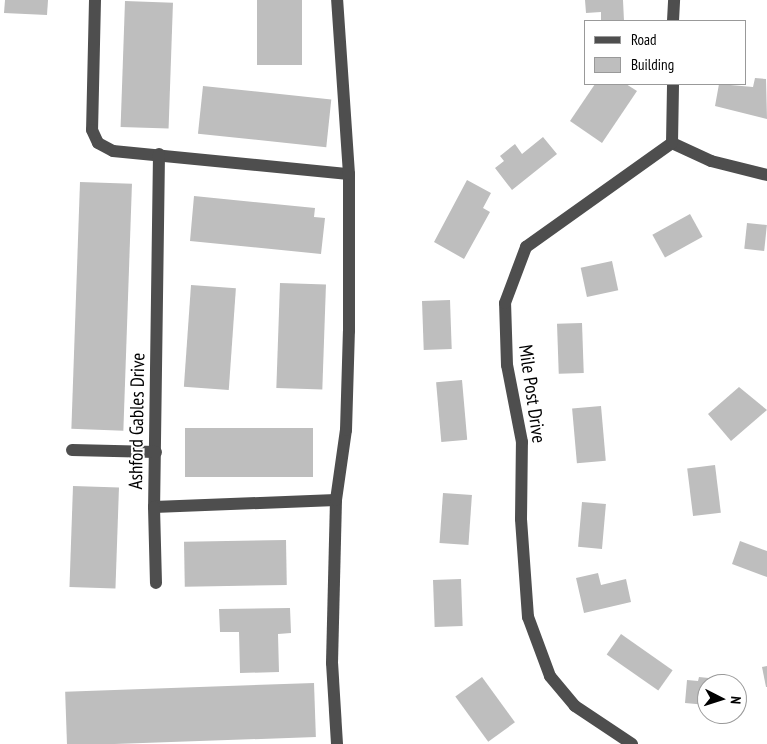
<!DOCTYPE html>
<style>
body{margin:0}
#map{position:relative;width:767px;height:744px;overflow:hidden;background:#fff;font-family:"PT Sans Narrow",sans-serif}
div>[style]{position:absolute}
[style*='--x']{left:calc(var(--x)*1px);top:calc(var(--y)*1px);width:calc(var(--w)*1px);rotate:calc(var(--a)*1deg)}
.building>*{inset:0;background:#bebebe;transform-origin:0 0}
.minor>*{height:12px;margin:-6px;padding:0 6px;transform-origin:6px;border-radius:6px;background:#4e4e4e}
span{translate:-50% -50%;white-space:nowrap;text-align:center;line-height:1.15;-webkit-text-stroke:4px #fff;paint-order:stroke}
.street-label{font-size:19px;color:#000}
.legend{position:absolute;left:584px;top:20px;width:162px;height:65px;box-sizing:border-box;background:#fff;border:1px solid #999;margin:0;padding:6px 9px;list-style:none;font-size:15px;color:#000}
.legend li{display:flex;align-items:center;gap:10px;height:25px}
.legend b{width:25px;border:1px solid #999}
.north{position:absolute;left:697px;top:674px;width:50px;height:50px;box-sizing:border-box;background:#fff;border:1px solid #999;border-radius:50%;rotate:95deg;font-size:14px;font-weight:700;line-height:20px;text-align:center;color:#000}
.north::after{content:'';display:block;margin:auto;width:18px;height:22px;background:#000;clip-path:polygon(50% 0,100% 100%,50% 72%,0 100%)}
</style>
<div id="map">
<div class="building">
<i style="clip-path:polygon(5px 0,48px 0,47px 15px,4px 13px)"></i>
<i style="left:257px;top:0;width:45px;height:65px"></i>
<i style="clip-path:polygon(585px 0,623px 0,624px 21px,601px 21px,601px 12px,586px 13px)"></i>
<i style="left:125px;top:1px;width:48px;height:126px;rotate:2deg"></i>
<i style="clip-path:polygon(755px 78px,766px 79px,767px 119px,715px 106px,719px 84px,753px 87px)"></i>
<i style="clip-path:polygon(595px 84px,626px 84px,637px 91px,602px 143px,570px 121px)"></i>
<i style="left:203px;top:86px;width:129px;height:48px;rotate:6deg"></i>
<i style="clip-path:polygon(543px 137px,557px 154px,512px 190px,495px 168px,504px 161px,500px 156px,515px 144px,522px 154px)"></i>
<i style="clip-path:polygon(467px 180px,491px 193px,483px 208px,490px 212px,464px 259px,434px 242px)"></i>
<i style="left:80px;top:182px;width:52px;height:247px;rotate:2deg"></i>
<i style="clip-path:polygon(194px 196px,315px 208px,314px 217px,325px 218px,321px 254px,190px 241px)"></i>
<i style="left:690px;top:214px;width:26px;height:43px;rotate:61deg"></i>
<i style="left:747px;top:223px;width:20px;height:26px;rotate:6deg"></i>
<i style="left:612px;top:261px;width:30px;height:32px;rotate:78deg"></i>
<i style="left:280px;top:283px;width:46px;height:105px;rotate:2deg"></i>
<i style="left:191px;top:285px;width:45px;height:102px;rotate:4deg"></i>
<i style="left:450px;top:300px;width:49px;height:28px;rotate:88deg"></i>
<i style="left:582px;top:323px;width:50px;height:25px;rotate:88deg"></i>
<i style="left:462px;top:380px;width:60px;height:26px;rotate:85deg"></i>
<i style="clip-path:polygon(739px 387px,767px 410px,731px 441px,708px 414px)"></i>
<i style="left:601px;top:406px;width:55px;height:29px;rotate:85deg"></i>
<i style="left:185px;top:428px;width:128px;height:49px"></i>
<i style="left:715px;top:465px;width:48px;height:28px;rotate:83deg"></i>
<i style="left:73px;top:486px;width:46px;height:101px;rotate:2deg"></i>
<i style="left:443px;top:493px;width:29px;height:50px;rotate:4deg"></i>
<i style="left:582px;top:502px;width:24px;height:45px;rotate:5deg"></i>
<i style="left:286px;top:540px;width:45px;height:102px;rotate:89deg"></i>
<i style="clip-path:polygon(740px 541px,767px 551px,767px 577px,732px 564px)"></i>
<i style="clip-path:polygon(598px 573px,601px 585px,626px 579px,631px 602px,584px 613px,576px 578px)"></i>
<i style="left:461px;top:579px;width:47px;height:28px;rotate:88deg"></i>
<i style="clip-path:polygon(290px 608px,291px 633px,278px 634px,279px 672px,240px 673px,239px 632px,220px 632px,219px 609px)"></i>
<i style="left:621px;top:634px;width:63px;height:25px;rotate:35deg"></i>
<i style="clip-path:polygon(767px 666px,767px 687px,766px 687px,762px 667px)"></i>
<i style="left:482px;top:677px;width:56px;height:33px;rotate:54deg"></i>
<i style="clip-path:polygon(699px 677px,738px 681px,738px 684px,707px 684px,707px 705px,685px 703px,687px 680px,698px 681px)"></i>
<i style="left:314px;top:683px;width:54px;height:249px;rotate:88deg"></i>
</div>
<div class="minor">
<i style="--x:95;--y:0;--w:130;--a:91.3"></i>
<i style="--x:92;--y:130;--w:14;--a:65"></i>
<i style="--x:98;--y:143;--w:17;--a:28"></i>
<i style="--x:113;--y:151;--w:237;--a:5.6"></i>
<i style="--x:673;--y:21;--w:21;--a:-87"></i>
<i style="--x:672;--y:143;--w:43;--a:24.8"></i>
<i style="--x:711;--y:161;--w:58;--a:14"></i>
<i style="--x:159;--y:154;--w:353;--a:90.8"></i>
<i style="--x:154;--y:507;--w:182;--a:-2.2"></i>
<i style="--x:72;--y:450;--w:84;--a:1.4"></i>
<i style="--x:154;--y:507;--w:76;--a:88.5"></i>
<i style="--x:337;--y:744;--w:81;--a:-93.5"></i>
<i style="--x:332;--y:663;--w:163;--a:-88.6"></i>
<i style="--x:336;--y:500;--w:71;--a:-81.9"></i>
<i style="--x:346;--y:430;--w:99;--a:-88.3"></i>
<i style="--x:349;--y:331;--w:157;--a:-90"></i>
<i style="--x:349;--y:174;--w:174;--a:-93.9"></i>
<i style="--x:632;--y:744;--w:69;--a:-146.3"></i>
<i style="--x:575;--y:706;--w:39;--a:-130"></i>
<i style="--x:550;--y:676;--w:63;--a:-110.4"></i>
<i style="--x:528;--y:617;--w:98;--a:-94.1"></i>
<i style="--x:521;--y:519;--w:77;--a:-89.3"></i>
<i style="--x:522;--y:442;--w:78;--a:-101"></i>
<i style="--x:507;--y:365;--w:62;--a:-91.8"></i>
<i style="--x:505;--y:303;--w:60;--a:-69.4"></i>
<i style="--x:526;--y:247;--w:179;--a:-35.5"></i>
<i style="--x:672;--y:143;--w:59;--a:-89"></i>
</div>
<div class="street-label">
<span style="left:532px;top:394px;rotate:82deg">Mile Post Drive</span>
<span style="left:137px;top:421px;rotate:-89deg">Ashford Gables Drive</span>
</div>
<ul class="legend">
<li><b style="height:6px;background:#4e4e4e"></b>Road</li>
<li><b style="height:14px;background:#bebebe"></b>Building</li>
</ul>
<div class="north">N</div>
</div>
